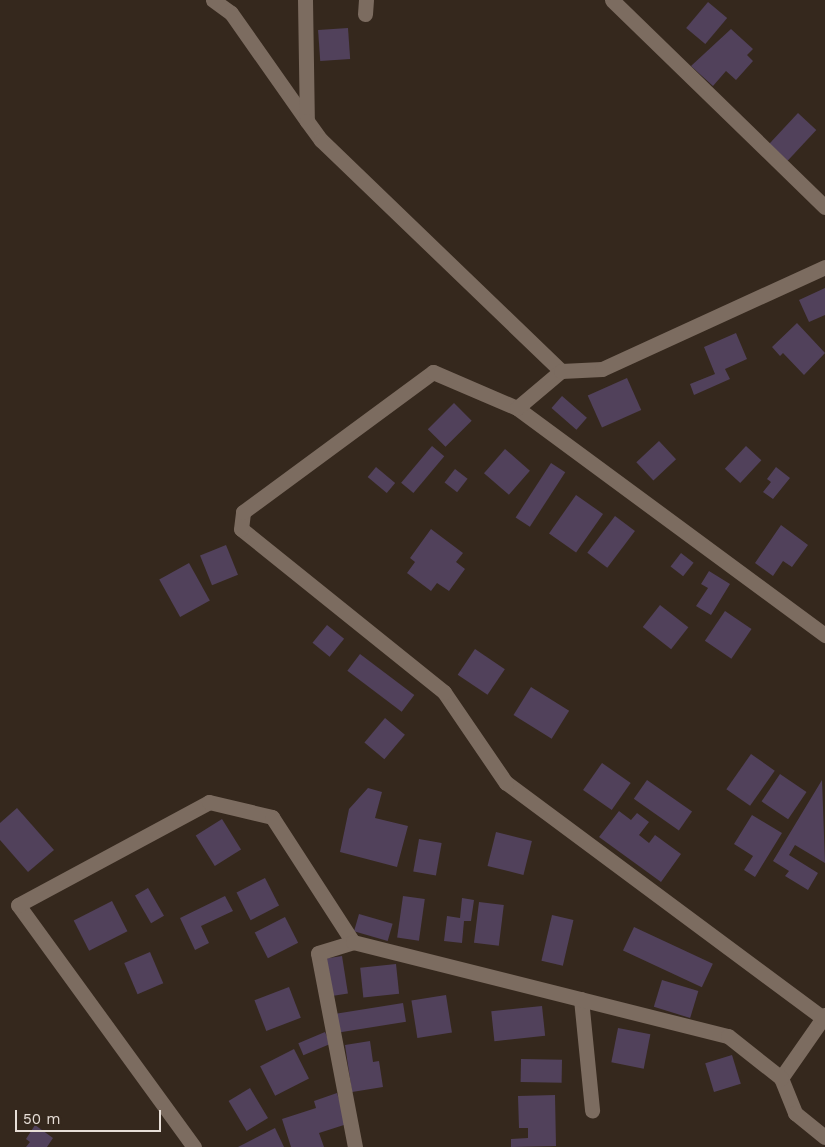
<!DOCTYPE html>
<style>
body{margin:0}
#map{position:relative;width:825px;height:1147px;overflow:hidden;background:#35281d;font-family:"Work Sans",sans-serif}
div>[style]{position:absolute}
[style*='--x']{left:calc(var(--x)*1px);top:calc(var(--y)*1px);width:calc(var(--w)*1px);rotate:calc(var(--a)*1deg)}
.building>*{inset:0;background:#51415b;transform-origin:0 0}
.minor>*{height:15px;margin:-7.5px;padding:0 7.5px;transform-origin:7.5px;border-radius:7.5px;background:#7c6c60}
span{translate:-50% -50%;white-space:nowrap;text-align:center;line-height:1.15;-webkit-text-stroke:5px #35281d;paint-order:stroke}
.scale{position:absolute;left:15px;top:1110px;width:146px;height:22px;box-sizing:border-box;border:2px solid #e7ded7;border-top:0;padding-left:6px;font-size:15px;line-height:18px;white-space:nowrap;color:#e7ded7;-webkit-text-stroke:4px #35281d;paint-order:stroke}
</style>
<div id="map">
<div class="building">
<i style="left:708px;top:2px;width:25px;height:34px;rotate:40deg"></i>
<i style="left:348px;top:28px;width:31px;height:30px;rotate:86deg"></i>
<i style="clip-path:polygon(731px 29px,753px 49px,747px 55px,753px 61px,736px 80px,726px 71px,713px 86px,691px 66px)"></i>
<i style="left:798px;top:113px;width:25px;height:42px;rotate:43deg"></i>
<i style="clip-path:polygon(825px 288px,825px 315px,809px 322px,799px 300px)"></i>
<i style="clip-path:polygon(797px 323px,825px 353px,804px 375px,783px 353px,780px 356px,772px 347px)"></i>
<i style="clip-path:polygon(736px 333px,747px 359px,725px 369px,730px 379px,694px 395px,690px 384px,715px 374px,704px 347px)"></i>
<i style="left:627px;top:378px;width:35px;height:43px;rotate:66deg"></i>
<i style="left:562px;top:396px;width:33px;height:16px;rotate:41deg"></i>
<i style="left:454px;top:403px;width:25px;height:37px;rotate:45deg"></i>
<i style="left:659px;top:441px;width:25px;height:31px;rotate:47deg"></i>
<i style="left:432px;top:446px;width:16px;height:48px;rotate:40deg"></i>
<i style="left:746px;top:446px;width:21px;height:31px;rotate:43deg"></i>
<i style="left:505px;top:449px;width:33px;height:32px;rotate:41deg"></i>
<i style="left:551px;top:463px;width:17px;height:65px;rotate:33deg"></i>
<i style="left:376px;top:467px;width:25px;height:13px;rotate:40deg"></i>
<i style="clip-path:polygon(776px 467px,790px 478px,773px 499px,763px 492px,771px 482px,767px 479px)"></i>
<i style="left:455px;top:469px;width:16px;height:17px;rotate:38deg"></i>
<i style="left:576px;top:495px;width:33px;height:47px;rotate:35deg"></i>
<i style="left:615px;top:516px;width:25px;height:46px;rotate:37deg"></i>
<i style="clip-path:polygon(781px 525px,808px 545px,792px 567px,783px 561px,773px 576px,755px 563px)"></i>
<i style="clip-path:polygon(431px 529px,463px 553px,456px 562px,465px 569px,449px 591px,437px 583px,431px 591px,407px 573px,415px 562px,410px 558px)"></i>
<i style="left:226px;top:545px;width:32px;height:28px;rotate:68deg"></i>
<i style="left:681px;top:553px;width:16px;height:17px;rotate:38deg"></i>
<i style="left:189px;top:563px;width:43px;height:34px;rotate:61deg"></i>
<i style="clip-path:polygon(709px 571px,730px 584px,711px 615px,696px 606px,708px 588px,701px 584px)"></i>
<i style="left:660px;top:605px;width:36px;height:28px;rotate:38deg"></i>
<i style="left:725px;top:611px;width:32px;height:36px;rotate:34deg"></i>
<i style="left:327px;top:625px;width:22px;height:23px;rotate:39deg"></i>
<i style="left:475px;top:649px;width:36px;height:31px;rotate:34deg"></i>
<i style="left:360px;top:654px;width:68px;height:21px;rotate:37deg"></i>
<i style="left:531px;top:687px;width:45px;height:33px;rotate:32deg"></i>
<i style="left:385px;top:718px;width:26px;height:32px;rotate:40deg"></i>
<i style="left:751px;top:754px;width:29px;height:43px;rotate:35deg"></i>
<i style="left:602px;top:763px;width:35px;height:33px;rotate:35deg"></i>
<i style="left:780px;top:774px;width:32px;height:33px;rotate:34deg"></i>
<i style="left:647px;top:780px;width:55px;height:23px;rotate:35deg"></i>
<i style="clip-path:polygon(822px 780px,825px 863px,795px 845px,789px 855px,818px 873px,808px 890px,785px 876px,789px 871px,773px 861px)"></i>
<i style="clip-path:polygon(368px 788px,382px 792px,375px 818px,408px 826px,397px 867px,340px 852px,349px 809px)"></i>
<i style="clip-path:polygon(17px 808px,54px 850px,28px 872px,0 840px,0 823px)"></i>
<i style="clip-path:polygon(619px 811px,631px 820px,637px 813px,649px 822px,639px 835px,649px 843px,655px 835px,681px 854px,661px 882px,599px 837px)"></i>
<i style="clip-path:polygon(752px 815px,782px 833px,755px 877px,744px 870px,753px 856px,734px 844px)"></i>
<i style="left:222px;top:819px;width:36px;height:31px;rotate:58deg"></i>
<i style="left:496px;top:832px;width:37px;height:35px;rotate:14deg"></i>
<i style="left:419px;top:839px;width:23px;height:33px;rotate:10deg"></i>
<i style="left:265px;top:878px;width:31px;height:32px;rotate:63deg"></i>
<i style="left:148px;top:888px;width:32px;height:15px;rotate:60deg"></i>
<i style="clip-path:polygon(225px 896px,233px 911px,201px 926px,209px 943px,195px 950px,180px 918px)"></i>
<i style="left:403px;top:896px;width:22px;height:42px;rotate:8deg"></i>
<i style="clip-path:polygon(462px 898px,474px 900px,471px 921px,464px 921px,462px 943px,444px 941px,447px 916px,460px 918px)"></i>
<i style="left:112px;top:901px;width:34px;height:43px;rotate:63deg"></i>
<i style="left:479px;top:902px;width:25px;height:41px;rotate:7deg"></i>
<i style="left:359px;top:914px;width:35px;height:18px;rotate:16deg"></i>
<i style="left:552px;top:915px;width:22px;height:47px;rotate:13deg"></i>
<i style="left:285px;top:917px;width:29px;height:34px;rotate:63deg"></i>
<i style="left:634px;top:927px;width:87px;height:26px;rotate:25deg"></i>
<i style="left:150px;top:952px;width:34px;height:28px;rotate:67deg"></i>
<i style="left:342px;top:956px;width:38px;height:18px;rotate:81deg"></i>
<i style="left:396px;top:964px;width:30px;height:36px;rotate:84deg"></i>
<i style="left:662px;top:980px;width:38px;height:28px;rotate:17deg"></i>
<i style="left:289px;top:987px;width:33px;height:37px;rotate:69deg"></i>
<i style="left:446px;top:995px;width:38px;height:35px;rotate:81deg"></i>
<i style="left:403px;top:1003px;width:19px;height:68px;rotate:81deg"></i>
<i style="left:542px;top:1006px;width:30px;height:51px;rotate:84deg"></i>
<i style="left:618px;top:1028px;width:33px;height:35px;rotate:11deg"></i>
<i style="left:325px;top:1032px;width:13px;height:29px;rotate:67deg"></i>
<i style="clip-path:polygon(370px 1041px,373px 1062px,379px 1061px,383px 1087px,352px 1092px,345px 1045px)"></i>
<i style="left:294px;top:1049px;width:33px;height:38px;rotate:63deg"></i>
<i style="left:732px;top:1055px;width:30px;height:28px;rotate:73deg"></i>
<i style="left:521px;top:1059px;width:41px;height:23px;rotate:1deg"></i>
<i style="left:250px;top:1088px;width:35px;height:25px;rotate:59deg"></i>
<i style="clip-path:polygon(337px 1093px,347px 1124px,319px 1133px,324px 1147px,291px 1147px,282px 1119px,316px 1108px,314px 1101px)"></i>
<i style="clip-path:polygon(555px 1095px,556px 1146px,511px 1147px,511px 1139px,528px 1138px,528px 1128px,519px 1128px,518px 1096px)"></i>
<i style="clip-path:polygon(35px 1125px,53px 1138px,47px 1147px,26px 1147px,30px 1142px,26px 1139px)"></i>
<i style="clip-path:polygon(275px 1128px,284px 1147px,238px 1147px)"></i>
</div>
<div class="minor">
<i style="--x:213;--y:0;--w:22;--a:36"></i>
<i style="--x:231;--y:13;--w:132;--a:54.9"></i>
<i style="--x:305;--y:0;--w:121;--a:89.1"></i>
<i style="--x:307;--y:121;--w:24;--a:54"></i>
<i style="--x:321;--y:140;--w:333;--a:43.9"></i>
<i style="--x:612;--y:0;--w:297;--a:44.2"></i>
<i style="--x:365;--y:14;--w:14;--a:-86"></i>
<i style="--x:517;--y:408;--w:383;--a:36.4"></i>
<i style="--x:581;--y:999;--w:112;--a:84.3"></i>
<i style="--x:825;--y:1015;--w:77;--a:124.9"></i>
<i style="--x:781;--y:1078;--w:38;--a:68"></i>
<i style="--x:795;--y:1113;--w:38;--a:39"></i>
<i style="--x:823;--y:1018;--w:395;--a:-143.4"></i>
<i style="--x:506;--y:783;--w:110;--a:-124.3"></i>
<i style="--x:444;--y:692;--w:260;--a:-141.2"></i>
<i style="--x:241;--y:529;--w:17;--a:-83"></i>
<i style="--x:243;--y:512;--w:236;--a:-36.4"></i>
<i style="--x:433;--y:372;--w:91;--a:23.2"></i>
<i style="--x:517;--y:408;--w:57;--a:-40.1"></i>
<i style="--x:561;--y:371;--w:41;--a:-2.8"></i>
<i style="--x:602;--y:369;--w:245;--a:-24.6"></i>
<i style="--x:194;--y:1147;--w:299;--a:-126"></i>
<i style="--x:18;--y:905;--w:217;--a:-28.3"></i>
<i style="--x:209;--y:802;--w:65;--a:13.4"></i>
<i style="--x:272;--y:817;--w:149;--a:57.1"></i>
<i style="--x:355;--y:1147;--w:197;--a:-100.8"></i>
<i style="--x:318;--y:953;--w:37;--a:-17"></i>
<i style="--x:353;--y:942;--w:387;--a:14.1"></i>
<i style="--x:728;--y:1036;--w:68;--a:38.4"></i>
</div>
<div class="scale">50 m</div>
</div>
